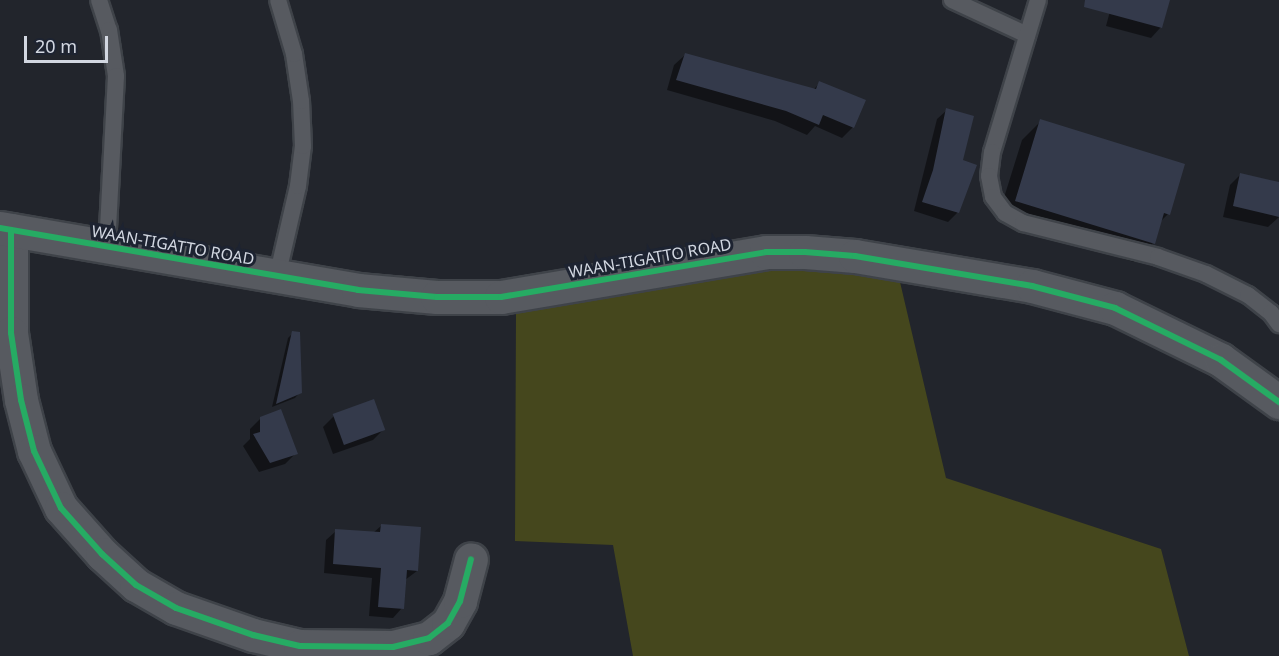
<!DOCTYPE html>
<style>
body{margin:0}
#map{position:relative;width:1279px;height:656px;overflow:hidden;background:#22252c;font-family:"Noto Sans",sans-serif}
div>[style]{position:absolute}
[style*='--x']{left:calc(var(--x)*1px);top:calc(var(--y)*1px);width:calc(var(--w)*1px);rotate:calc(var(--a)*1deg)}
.green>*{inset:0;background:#45471d}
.shadow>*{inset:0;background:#0007}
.building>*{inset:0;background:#343a4b;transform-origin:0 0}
.roads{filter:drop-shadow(2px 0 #3f4349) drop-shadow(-2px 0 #3f4349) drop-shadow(0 2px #3f4349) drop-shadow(0 -2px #3f4349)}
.service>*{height:16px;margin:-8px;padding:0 8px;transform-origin:8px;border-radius:8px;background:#575a60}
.minor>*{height:33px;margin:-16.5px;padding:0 16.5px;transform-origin:16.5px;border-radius:16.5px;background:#575a60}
.tertiary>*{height:33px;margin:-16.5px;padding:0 16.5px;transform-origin:16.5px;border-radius:16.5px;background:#575a60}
.cycleway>*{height:6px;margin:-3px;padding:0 3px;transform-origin:3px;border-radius:3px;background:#26ab63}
span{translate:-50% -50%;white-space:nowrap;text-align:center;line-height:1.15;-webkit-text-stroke:6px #1d2331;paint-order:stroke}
.street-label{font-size:16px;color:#d2d7e1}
.scale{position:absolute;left:24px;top:36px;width:84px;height:27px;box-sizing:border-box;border:3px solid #d2d7e1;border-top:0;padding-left:8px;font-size:18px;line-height:21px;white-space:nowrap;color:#d2d7e1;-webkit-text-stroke:4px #1d2331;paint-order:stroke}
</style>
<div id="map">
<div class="green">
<i style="clip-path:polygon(813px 266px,900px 282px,946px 478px,1161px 549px,1189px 656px,633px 656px,613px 545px,515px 541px,516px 310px,768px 268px)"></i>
</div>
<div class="shadow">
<i style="clip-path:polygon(1113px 0,1169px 0,1161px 27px,1151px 38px,1106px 26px)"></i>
<i style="clip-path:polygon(685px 55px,813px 90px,820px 83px,853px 127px,842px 138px,815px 126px,807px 135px,775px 121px,667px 90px,674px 65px)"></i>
<i style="clip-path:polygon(947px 110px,961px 160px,975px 166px,957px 213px,948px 222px,914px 211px,937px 119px)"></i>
<i style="clip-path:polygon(1041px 121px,1168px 214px,1159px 223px,1153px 243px,1134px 262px,997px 220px,1022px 140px)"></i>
<i style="clip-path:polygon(1241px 174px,1279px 183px,1279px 217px,1268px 227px,1223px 217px,1230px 185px)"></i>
<i style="clip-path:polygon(293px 333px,300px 392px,295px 398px,272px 407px,288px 338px)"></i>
<i style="clip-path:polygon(334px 416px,383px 430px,373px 440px,333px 454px,323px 427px)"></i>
<i style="clip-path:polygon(261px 418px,296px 453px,285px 464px,259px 472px,243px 446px,250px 439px,250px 429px)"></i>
<i style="clip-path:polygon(382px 525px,417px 571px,405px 580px,402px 608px,393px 618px,369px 616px,372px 578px,324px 573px,326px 540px,336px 531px,373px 533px)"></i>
</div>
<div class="building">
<i style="clip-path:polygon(1085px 0,1170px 0,1162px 28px,1084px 7px)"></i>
<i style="clip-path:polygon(685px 53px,816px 89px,819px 81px,866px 100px,854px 128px,823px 115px,819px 125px,786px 111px,676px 80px)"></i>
<i style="clip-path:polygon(946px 108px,974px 116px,963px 160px,977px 165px,959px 213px,922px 202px,933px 170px)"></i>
<i style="clip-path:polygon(1040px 119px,1185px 164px,1170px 215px,1164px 213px,1155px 244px,1015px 201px)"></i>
<i style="clip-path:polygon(1240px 173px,1279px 182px,1279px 217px,1233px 206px)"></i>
<i style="clip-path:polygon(292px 331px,300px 332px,302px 393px,276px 404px)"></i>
<i style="left:374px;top:399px;width:33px;height:44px;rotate:70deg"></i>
<i style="clip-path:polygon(281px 409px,298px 454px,270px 463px,253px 434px,260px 432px,260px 417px)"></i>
<i style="clip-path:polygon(381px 524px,421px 527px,418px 571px,407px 570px,404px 609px,378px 607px,381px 568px,333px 564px,335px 529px,380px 532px)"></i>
</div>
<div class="roads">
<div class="service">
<i style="--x:99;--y:0;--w:32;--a:72"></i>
<i style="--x:109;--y:30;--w:47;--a:81.3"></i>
<i style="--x:116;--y:76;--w:172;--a:93"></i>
<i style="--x:952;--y:0;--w:83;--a:25"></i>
<i style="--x:1038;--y:0;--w:159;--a:106.8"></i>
<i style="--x:992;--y:152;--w:24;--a:97"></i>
<i style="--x:989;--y:176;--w:21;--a:79"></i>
<i style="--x:993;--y:197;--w:20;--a:53"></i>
<i style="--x:1005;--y:213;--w:21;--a:29"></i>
<i style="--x:1023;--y:223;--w:139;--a:14.1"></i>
<i style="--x:1158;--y:257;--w:51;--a:19.5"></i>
<i style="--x:1206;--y:274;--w:47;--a:26.6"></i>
<i style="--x:1248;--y:295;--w:29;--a:38"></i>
<i style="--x:1271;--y:313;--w:14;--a:54"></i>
<i style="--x:277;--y:277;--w:93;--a:-77"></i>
<i style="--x:298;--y:186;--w:40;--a:-82.9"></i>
<i style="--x:303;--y:146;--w:45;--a:-92.5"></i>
<i style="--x:301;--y:101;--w:48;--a:-98.5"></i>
<i style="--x:294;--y:54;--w:56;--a:-106.5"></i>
</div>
<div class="minor">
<i style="--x:11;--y:230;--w:103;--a:90"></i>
<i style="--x:11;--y:333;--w:68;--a:81.5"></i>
<i style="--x:21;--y:400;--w:53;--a:75.7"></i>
<i style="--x:34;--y:451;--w:63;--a:64.7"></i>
<i style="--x:61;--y:508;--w:62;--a:48.3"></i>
<i style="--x:102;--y:554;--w:46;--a:42.4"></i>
<i style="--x:136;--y:585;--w:46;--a:29.9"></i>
<i style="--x:176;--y:608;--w:82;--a:19.3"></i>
<i style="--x:253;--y:635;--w:48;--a:13.2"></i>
<i style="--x:300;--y:646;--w:93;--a:0.6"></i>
<i style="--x:393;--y:647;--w:37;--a:-14"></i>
<i style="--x:429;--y:638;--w:24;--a:-38"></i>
<i style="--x:448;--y:623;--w:25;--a:-61"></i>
<i style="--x:460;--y:601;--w:43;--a:-75.3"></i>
</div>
<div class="tertiary">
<i style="--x:0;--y:228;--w:363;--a:9.8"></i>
<i style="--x:358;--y:290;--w:79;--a:5.1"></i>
<i style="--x:437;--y:297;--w:64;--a:0"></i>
<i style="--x:501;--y:297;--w:269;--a:-9.6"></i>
<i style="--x:766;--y:252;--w:39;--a:0"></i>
<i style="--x:805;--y:252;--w:50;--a:4.6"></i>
<i style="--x:855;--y:256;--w:180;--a:9.6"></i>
<i style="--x:1032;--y:286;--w:86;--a:14.8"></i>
<i style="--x:1115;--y:308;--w:118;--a:26.1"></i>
<i style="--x:1221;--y:360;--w:72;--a:35.9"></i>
</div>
</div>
<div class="cycleway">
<i style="--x:0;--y:228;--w:363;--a:9.8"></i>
<i style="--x:358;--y:290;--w:79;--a:5.1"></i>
<i style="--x:437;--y:297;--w:64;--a:0"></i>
<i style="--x:501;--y:297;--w:269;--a:-9.6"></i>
<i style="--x:766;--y:252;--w:39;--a:0"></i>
<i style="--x:805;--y:252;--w:50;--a:4.6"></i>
<i style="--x:855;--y:256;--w:180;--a:9.6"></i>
<i style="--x:1032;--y:286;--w:86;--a:14.8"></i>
<i style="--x:1115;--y:308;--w:118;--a:26.1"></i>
<i style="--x:1221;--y:360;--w:72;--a:35.9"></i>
<i style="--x:11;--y:230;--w:103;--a:90"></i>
<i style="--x:11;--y:333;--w:68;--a:81.5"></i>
<i style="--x:21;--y:400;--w:53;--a:75.7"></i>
<i style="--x:34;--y:451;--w:63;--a:64.7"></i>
<i style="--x:61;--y:508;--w:62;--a:48.3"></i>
<i style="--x:102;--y:554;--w:46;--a:42.4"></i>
<i style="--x:136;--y:585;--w:46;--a:29.9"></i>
<i style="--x:176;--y:608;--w:82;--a:19.3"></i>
<i style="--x:253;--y:635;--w:48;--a:13.2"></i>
<i style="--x:300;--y:646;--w:93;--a:0.6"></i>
<i style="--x:393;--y:647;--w:37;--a:-14"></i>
<i style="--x:429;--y:638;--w:24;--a:-38"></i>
<i style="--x:448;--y:623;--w:25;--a:-61"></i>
<i style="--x:460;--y:601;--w:43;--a:-75.3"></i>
</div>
<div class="street-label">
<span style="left:173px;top:245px;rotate:10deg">WAAN-TIGATTO ROAD</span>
<span style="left:650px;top:258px;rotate:-10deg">WAAN-TIGATTO ROAD</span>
</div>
<div class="scale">20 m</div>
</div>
